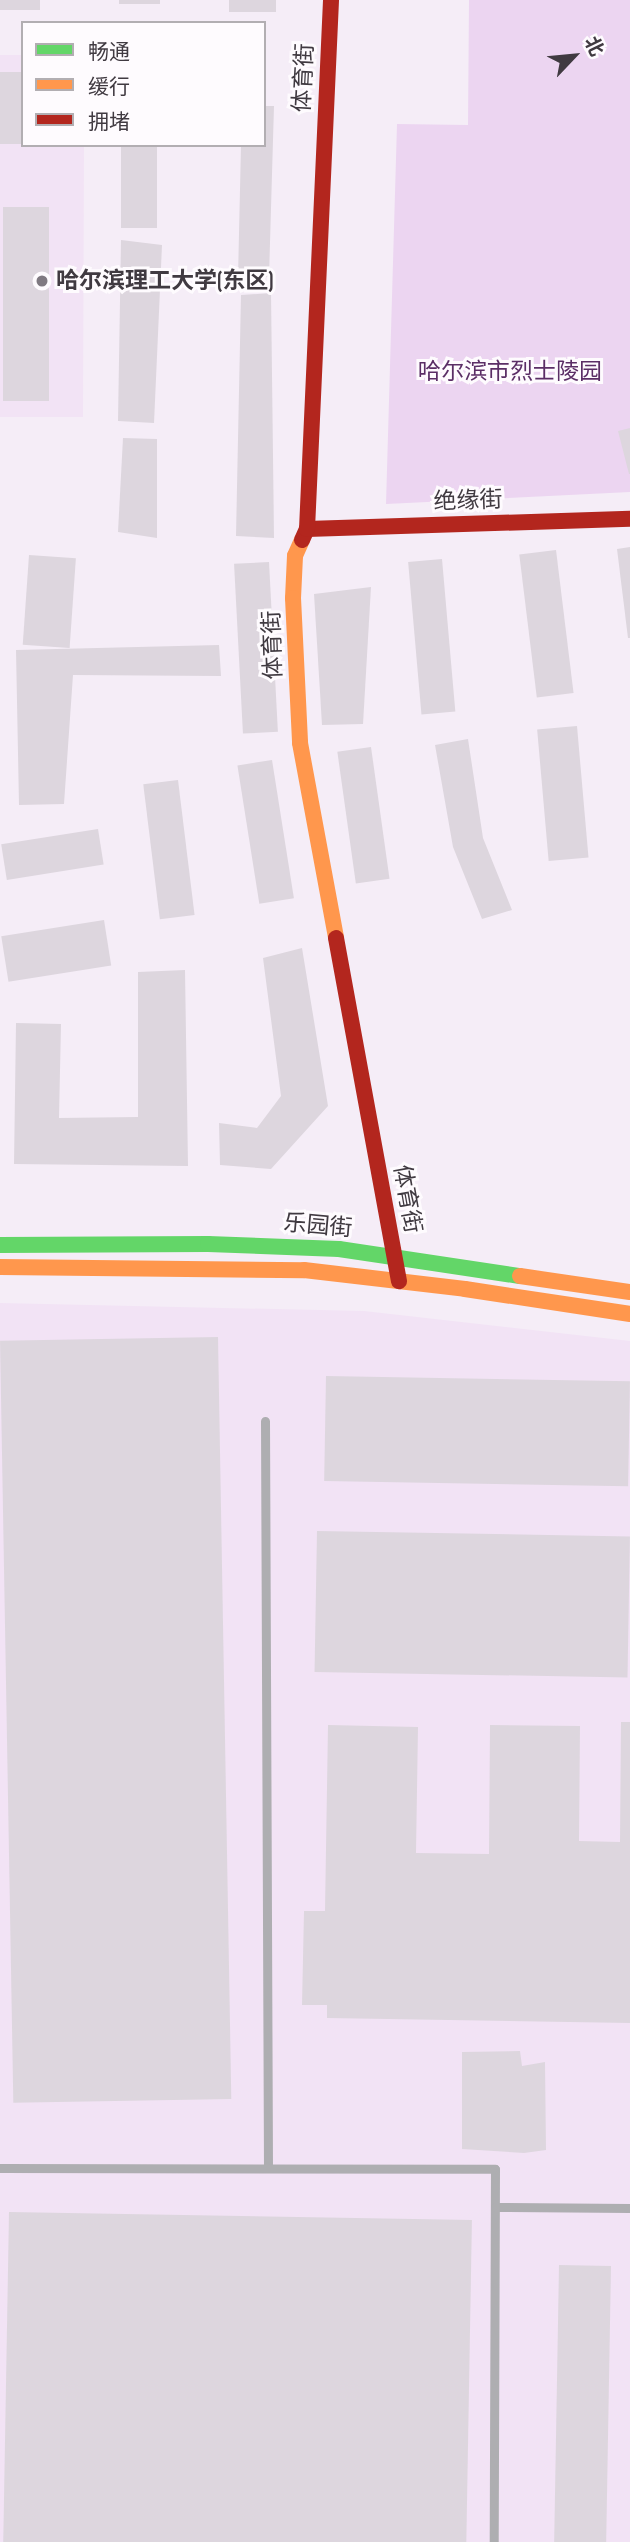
<!DOCTYPE html>
<meta charset="utf-8">
<style>
body{margin:0}
#map{position:relative;width:630px;height:2542px;overflow:hidden;background:#f5edf7;font-family:"Sofia Sans Condensed","Noto Sans SC",sans-serif}
div>[style]{position:absolute}
[style*='--x']{left:calc(var(--x)*1px);top:calc(var(--y)*1px);width:calc(var(--w)*1px);rotate:calc(var(--a)*1deg)}
.built>*{inset:0;background:#f2e3f5}
.green>*{inset:0;background:#ecd5f1}
.building>*{inset:0;background:#ddd6de;transform-origin:0 0}
.lane>*{height:9px;margin:-4.5px;padding:0 4.5px;transform-origin:4.5px;border-radius:4.5px;background:#aeaeb1}
.fast>*{height:16px;margin:-8px;padding:0 8px;transform-origin:8px;border-radius:8px;background:#63d668}
.slow>*{height:16px;margin:-8px;padding:0 8px;transform-origin:8px;border-radius:8px;background:#ff974d}
.jam>*{height:16px;margin:-8px;padding:0 8px;transform-origin:8px;border-radius:8px;background:#b3261e}
.dots>*{width:19px;height:19px;translate:-50% -50%;box-sizing:border-box;border:4px solid #fefbfe;border-radius:50%}
span{translate:-50% -50%;white-space:nowrap;text-align:center;line-height:1.15;-webkit-text-stroke:6px #fefbfe;paint-order:stroke}
.street-label{font-size:23px;color:#403a41}
.poi-label{font-size:23px;color:#403a41;font-weight:700}
.left{translate:0 -50%;text-align:left}
.park-label{font-size:23px;color:#5b2e66}
.legend{position:absolute;left:21px;top:21px;width:245px;height:126px;box-sizing:border-box;background:#fefbfe;border:2px solid #b2aeb2;margin:0;padding:9px 12px;list-style:none;font-size:21px;color:#403a41}
.legend li{display:flex;align-items:center;gap:14px;height:35px}
.legend b{width:35px;border:2px solid #b2aeb2}
.north{position:absolute;left:539px;top:21px;width:70px;height:70px;-webkit-text-stroke:5px #fefbfe;paint-order:stroke;rotate:64deg;font-size:19px;font-weight:700;line-height:28px;text-align:center;color:#403a41}
.north::after{content:'';display:block;margin:auto;width:24px;height:32px;background:#403a41;clip-path:polygon(50% 0,100% 100%,50% 72%,0 100%)}
</style>
<div id="map">
<div class="built">
<i style="clip-path:polygon(0 55px,23px 55px,23px 145px,84px 145px,83px 417px,0 417px)"></i>
<i style="clip-path:polygon(0 1303px,364px 1311px,630px 1341px,630px 2542px,0 2542px)"></i>
</div>
<div class="green">
<i style="clip-path:polygon(469px 0,630px 0,630px 492px,386px 504px,397px 124px,468px 125px)"></i>
</div>
<div class="building">
<i style="left:0;top:0;width:40px;height:10px"></i>
<i style="left:119px;top:0;width:41px;height:4px"></i>
<i style="left:229px;top:0;width:47px;height:12px"></i>
<i style="left:0;top:72px;width:23px;height:72px"></i>
<i style="clip-path:polygon(264px 106px,274px 106px,269px 277px,238px 278px,241px 145px,264px 145px)"></i>
<i style="left:121px;top:145px;width:36px;height:83px"></i>
<i style="left:49px;top:207px;width:194px;height:46px;rotate:90deg"></i>
<i style="clip-path:polygon(121px 240px,162px 245px,154px 423px,118px 421px)"></i>
<i style="clip-path:polygon(271px 293px,274px 538px,236px 536px,241px 295px)"></i>
<i style="clip-path:polygon(630px 428px,630px 474px,629px 474px,618px 431px)"></i>
<i style="clip-path:polygon(123px 438px,157px 439px,157px 538px,118px 532px)"></i>
<i style="clip-path:polygon(630px 547px,630px 638px,628px 638px,617px 549px)"></i>
<i style="left:556px;top:550px;width:144px;height:37px;rotate:83deg"></i>
<i style="left:29px;top:555px;width:47px;height:90px;rotate:4deg"></i>
<i style="left:442px;top:559px;width:153px;height:34px;rotate:85deg"></i>
<i style="left:269px;top:562px;width:170px;height:35px;rotate:87deg"></i>
<i style="clip-path:polygon(371px 587px,363px 724px,322px 725px,314px 594px)"></i>
<i style="clip-path:polygon(219px 645px,221px 676px,73px 675px,64px 804px,19px 805px,16px 650px)"></i>
<i style="left:577px;top:726px;width:132px;height:40px;rotate:85deg"></i>
<i style="clip-path:polygon(468px 739px,483px 838px,512px 910px,482px 919px,453px 847px,435px 745px)"></i>
<i style="left:371px;top:747px;width:133px;height:34px;rotate:82deg"></i>
<i style="left:272px;top:760px;width:140px;height:35px;rotate:81deg"></i>
<i style="left:178px;top:780px;width:136px;height:35px;rotate:83deg"></i>
<i style="left:98px;top:829px;width:36px;height:98px;rotate:81deg"></i>
<i style="left:104px;top:920px;width:46px;height:104px;rotate:81deg"></i>
<i style="clip-path:polygon(302px 948px,328px 1106px,271px 1169px,220px 1165px,219px 1123px,257px 1128px,281px 1096px,263px 958px)"></i>
<i style="clip-path:polygon(185px 970px,188px 1166px,14px 1164px,16px 1023px,61px 1024px,59px 1118px,138px 1117px,138px 972px)"></i>
<i style="left:218px;top:1337px;width:762px;height:218px;rotate:89deg"></i>
<i style="left:326px;top:1376px;width:304px;height:105px;rotate:1deg"></i>
<i style="left:317px;top:1531px;width:313px;height:141px;rotate:1deg"></i>
<i style="clip-path:polygon(621px 1722px,630px 1722px,630px 2023px,327px 2018px,327px 2005px,302px 2005px,304px 1911px,325px 1911px,328px 1725px,418px 1727px,416px 1853px,489px 1854px,490px 1725px,580px 1726px,579px 1841px,620px 1842px)"></i>
<i style="clip-path:polygon(520px 2051px,522px 2066px,545px 2062px,546px 2150px,524px 2153px,462px 2149px,462px 2052px)"></i>
<i style="left:9px;top:2212px;width:463px;height:330px;rotate:1deg"></i>
<i style="left:559px;top:2265px;width:52px;height:277px;rotate:1deg"></i>
</div>
<div class="lane">
<i style="--x:265;--y:1421;--w:745;--a:89.77"></i>
<i style="--x:0;--y:2168;--w:495;--a:0.1"></i>
<i style="--x:495;--y:2169;--w:373;--a:90.2"></i>
<i style="--x:495;--y:2207;--w:135;--a:0.4"></i>
</div>
<div class="fast">
<i style="--x:0;--y:1245;--w:208;--a:-0.3"></i>
<i style="--x:208;--y:1244;--w:131;--a:2.2"></i>
<i style="--x:339;--y:1249;--w:183;--a:8.5"></i>
</div>
<div class="slow">
<i style="--x:302;--y:540;--w:17;--a:114"></i>
<i style="--x:295;--y:556;--w:42;--a:92.7"></i>
<i style="--x:293;--y:598;--w:145;--a:87.2"></i>
<i style="--x:300;--y:743;--w:198;--a:79.5"></i>
<i style="--x:0;--y:1267;--w:304;--a:0.6"></i>
<i style="--x:304;--y:1270;--w:162;--a:6.7"></i>
<i style="--x:465;--y:1289;--w:167;--a:8.6"></i>
<i style="--x:520;--y:1276;--w:111;--a:8.3"></i>
</div>
<div class="jam">
<i style="--x:307;--y:529;--w:323;--a:-1.8"></i>
<i style="--x:302;--y:540;--w:12;--a:-66"></i>
<i style="--x:307;--y:529;--w:530;--a:-87.4"></i>
<i style="--x:336;--y:938;--w:349;--a:79.6"></i>
</div>
<div class="dots">
<i style="left:42px;top:281px;background:#7f7981"></i>
</div>
<div class="street-label">
<span style="left:304px;top:78px;rotate:-87deg">体育街</span>
<span style="left:468px;top:501px;rotate:-2deg">绝缘街</span>
<span style="left:273px;top:645px;rotate:-92deg">体育街</span>
<span style="left:407px;top:1199px;rotate:80deg">体育街</span>
<span style="left:318px;top:1226px;rotate:5deg">乐园街</span>
</div>
<div class="poi-label">
<span class="left" style="left:56px;top:281px">哈尔滨理工大学(东区)</span>
</div>
<div class="park-label">
<span style="left:510px;top:372px">哈尔滨市烈士陵园</span>
</div>
<ul class="legend">
<li><b style="height:9px;background:#63d668"></b>畅通</li>
<li><b style="height:9px;background:#ff974d"></b>缓行</li>
<li><b style="height:9px;background:#b3261e"></b>拥堵</li>
</ul>
<div class="north">北</div>
</div>
